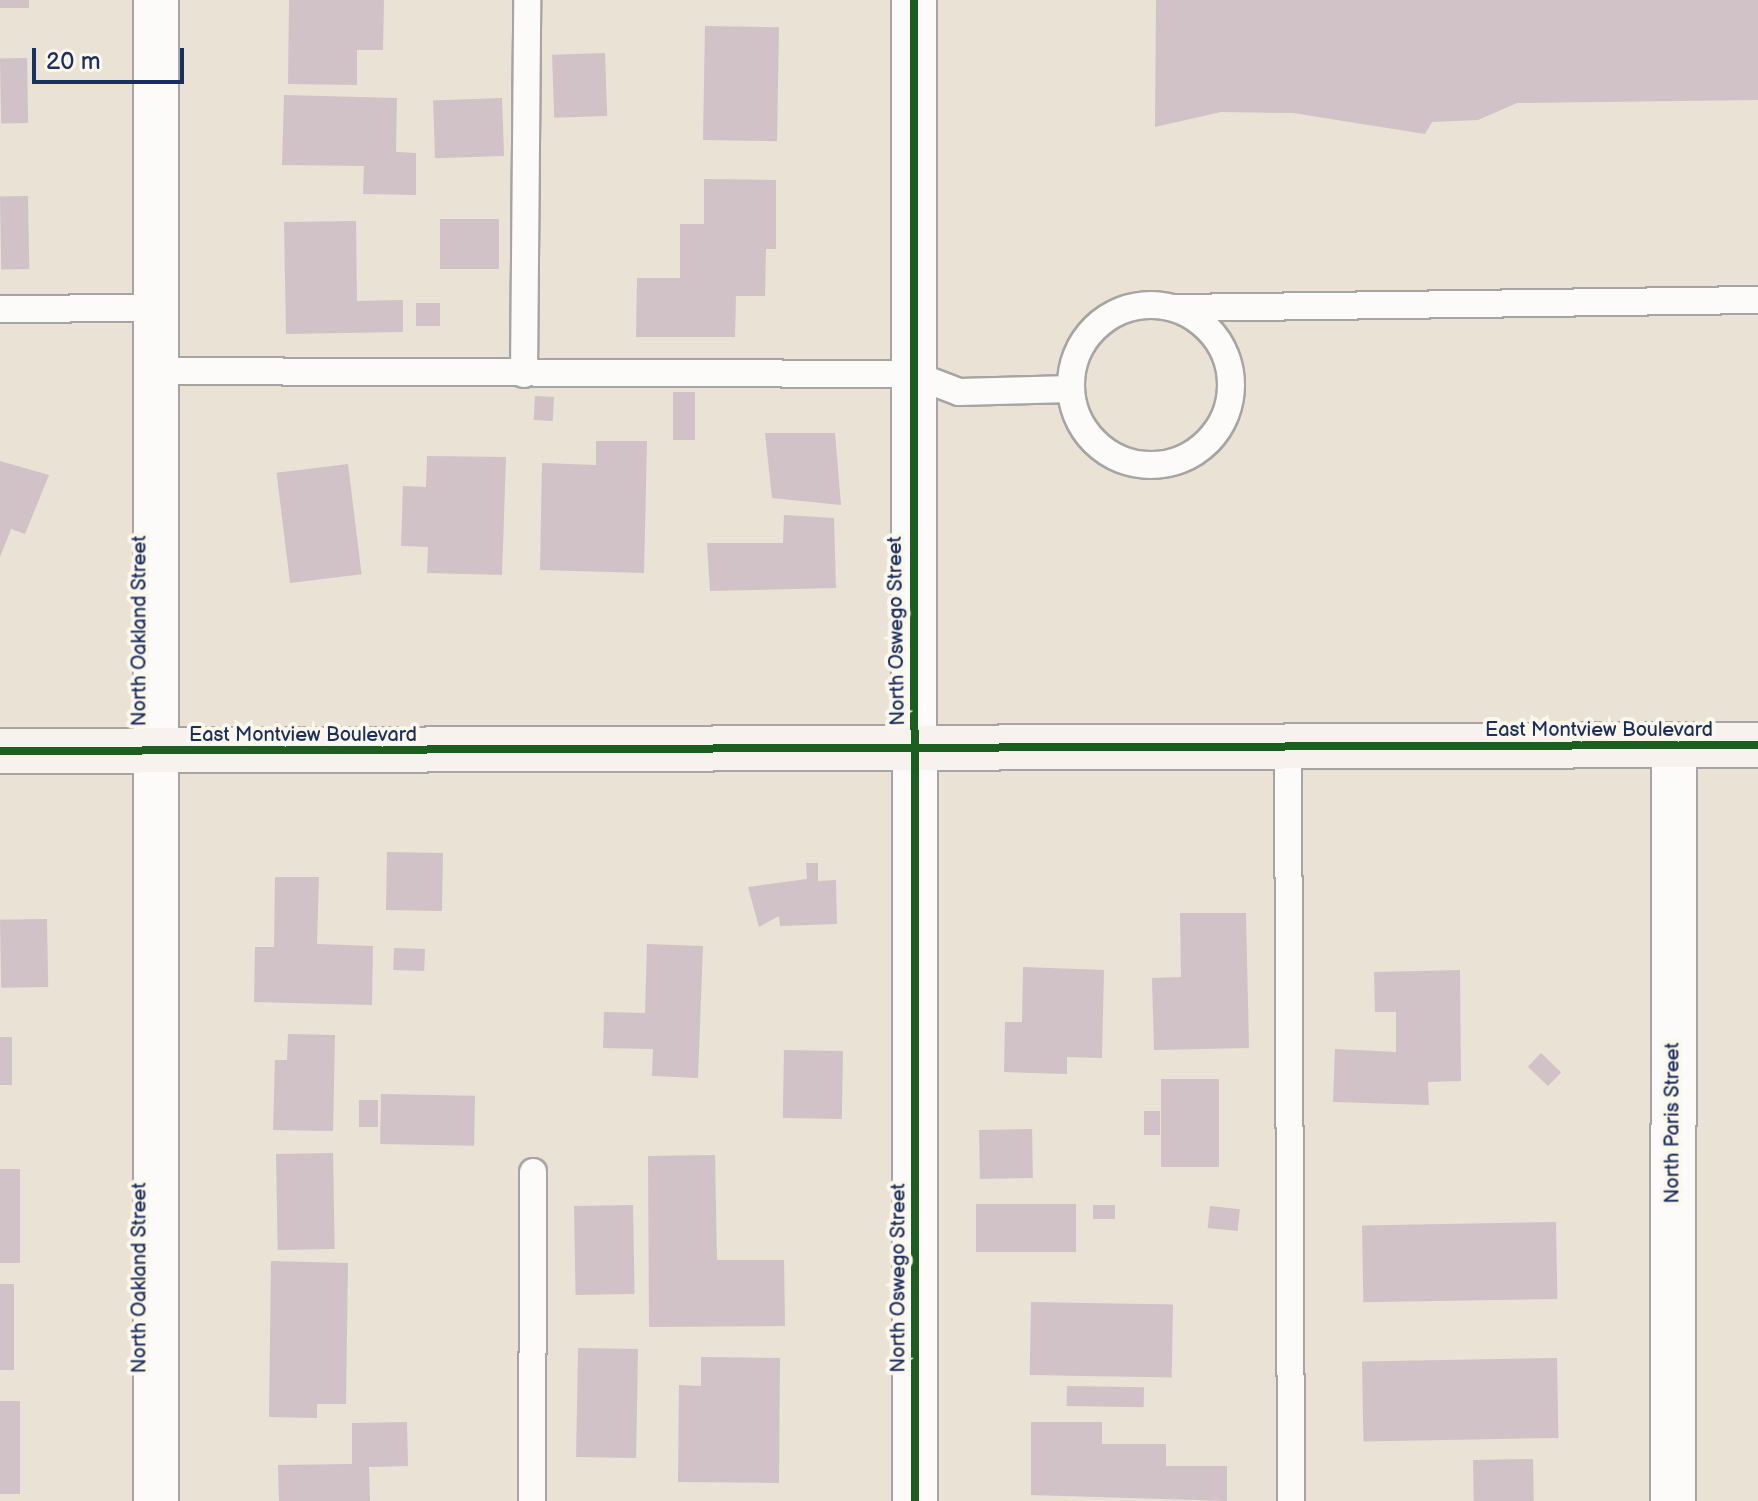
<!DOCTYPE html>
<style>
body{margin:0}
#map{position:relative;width:1758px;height:1501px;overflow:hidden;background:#eae2d4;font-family:"Balsamiq Sans",sans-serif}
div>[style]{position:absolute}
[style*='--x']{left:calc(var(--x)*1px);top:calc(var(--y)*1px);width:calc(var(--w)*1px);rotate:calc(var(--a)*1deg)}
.building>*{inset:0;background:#d0c2c7;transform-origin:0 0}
.roads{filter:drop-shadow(2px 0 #a7a5a3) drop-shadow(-2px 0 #a7a5a3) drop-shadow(0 2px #a7a5a3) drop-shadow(0 -2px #a7a5a3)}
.lane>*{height:26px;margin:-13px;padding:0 13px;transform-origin:13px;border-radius:13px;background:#fcfbf9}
.lane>.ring{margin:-13px;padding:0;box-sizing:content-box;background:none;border:26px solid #fcfbf9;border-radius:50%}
.street>*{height:44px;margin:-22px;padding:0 22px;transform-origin:22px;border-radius:22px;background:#fcfbf9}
.secondary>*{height:44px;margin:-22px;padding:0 22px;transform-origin:22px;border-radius:22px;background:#f7f2ee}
.cycleway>*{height:8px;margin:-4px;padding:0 4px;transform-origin:4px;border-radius:4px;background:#1b5e20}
span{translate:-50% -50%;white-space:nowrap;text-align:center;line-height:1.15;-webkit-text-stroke:8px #fbf7ec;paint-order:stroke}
.street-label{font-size:20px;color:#1b2f5e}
.scale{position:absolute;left:32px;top:48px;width:152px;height:36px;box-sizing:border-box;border:4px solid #1b2f5e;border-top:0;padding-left:10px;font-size:24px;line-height:28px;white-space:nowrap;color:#1b2f5e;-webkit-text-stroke:6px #fbf7ec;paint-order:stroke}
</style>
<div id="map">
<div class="building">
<i style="left:0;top:0;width:29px;height:8px"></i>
<i style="clip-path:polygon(289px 0,384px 0,383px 50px,357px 50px,357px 85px,288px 84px)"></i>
<i style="clip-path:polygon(1156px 0,1758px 0,1758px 100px,1517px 103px,1478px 120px,1432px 122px,1425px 134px,1293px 113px,1221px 112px,1155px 127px)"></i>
<i style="left:705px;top:26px;width:74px;height:114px;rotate:1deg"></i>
<i style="left:605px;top:53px;width:63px;height:53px;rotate:88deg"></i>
<i style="left:27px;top:58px;width:65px;height:27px;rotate:89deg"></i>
<i style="clip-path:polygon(284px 95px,397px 98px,396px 152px,416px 153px,416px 195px,363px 194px,364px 166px,282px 165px)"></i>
<i style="left:502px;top:98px;width:58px;height:69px;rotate:88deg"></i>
<i style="clip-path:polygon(704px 179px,776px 180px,776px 249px,766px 249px,765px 296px,736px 296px,735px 337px,636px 337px,637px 278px,680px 278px,680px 224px,704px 224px)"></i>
<i style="left:28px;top:196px;width:73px;height:28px;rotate:89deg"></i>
<i style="left:440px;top:219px;width:59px;height:50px"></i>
<i style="clip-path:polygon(356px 221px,357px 301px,403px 300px,403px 332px,286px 334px,284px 222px)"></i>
<i style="left:416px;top:303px;width:24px;height:23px"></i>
<i style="left:673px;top:392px;width:22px;height:48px"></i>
<i style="left:535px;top:396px;width:19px;height:24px;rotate:3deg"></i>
<i style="clip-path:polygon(765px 433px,835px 433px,841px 505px,772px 498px)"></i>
<i style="clip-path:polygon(596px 441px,647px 441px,644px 573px,540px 570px,542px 463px,596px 465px)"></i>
<i style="clip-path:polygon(427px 456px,506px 457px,502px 575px,427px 573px,428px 547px,401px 546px,403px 486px,426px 487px)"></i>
<i style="clip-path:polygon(0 461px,49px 475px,25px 534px,11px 529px,0 557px)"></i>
<i style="left:348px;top:464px;width:111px;height:72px;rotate:83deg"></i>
<i style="clip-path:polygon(784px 515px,834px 518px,836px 588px,710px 591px,707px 543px,783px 543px)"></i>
<i style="left:387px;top:852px;width:56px;height:58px;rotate:1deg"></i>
<i style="clip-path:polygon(806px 863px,818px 863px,818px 881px,836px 880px,837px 924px,780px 926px,779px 916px,759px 927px,748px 887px,807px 879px)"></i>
<i style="clip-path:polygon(275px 877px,319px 877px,317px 944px,373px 946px,372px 1005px,254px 1002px,255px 947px,274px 947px)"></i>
<i style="clip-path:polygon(1180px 913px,1246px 913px,1249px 1048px,1154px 1050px,1152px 978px,1181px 977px)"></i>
<i style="left:47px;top:919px;width:68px;height:47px;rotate:89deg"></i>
<i style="clip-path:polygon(647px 944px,703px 946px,698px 1078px,652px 1076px,653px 1049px,603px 1048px,604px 1012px,645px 1013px)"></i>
<i style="left:394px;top:948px;width:31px;height:22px;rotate:2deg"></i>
<i style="clip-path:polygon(1023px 967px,1104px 970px,1102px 1058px,1067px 1057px,1067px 1074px,1004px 1072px,1005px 1022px,1022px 1022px)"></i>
<i style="clip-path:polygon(1460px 970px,1461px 1081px,1428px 1082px,1429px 1105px,1333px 1102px,1335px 1049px,1396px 1052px,1396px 1012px,1375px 1012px,1374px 972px)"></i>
<i style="clip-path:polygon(288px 1034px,335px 1035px,333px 1131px,273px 1130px,275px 1060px,287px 1060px)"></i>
<i style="left:0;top:1037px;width:12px;height:48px"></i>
<i style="left:784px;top:1050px;width:59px;height:68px;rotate:1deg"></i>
<i style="left:1541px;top:1053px;width:28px;height:19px;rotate:44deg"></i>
<i style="left:1161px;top:1079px;width:58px;height:88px"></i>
<i style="left:381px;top:1094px;width:94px;height:50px;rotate:1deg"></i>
<i style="left:359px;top:1100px;width:19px;height:27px"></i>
<i style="left:1144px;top:1111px;width:16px;height:24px"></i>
<i style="left:1032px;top:1129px;width:49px;height:53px;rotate:89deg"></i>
<i style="left:333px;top:1153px;width:96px;height:57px;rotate:89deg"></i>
<i style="clip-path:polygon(715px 1155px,717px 1260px,784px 1260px,785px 1326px,649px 1327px,648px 1156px)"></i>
<i style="left:0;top:1169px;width:20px;height:94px"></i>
<i style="left:976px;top:1204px;width:100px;height:48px"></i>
<i style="left:633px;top:1205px;width:89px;height:59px;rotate:89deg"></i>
<i style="left:1093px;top:1205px;width:22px;height:14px"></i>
<i style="left:1210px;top:1206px;width:30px;height:22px;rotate:6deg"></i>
<i style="left:1556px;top:1222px;width:77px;height:194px;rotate:89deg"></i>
<i style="clip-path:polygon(271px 1261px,348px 1263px,346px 1404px,317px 1404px,317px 1418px,269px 1417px)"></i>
<i style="left:0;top:1284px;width:14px;height:86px"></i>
<i style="left:1031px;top:1302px;width:142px;height:73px;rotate:1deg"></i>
<i style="left:578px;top:1348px;width:60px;height:109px;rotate:1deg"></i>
<i style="clip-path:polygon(701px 1357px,780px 1358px,779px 1483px,678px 1482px,679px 1385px,701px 1386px)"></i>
<i style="left:1557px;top:1358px;width:80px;height:195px;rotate:89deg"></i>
<i style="left:1067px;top:1386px;width:77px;height:20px;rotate:1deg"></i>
<i style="left:0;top:1401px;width:20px;height:93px"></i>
<i style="clip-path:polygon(407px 1422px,408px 1466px,369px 1467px,370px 1501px,279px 1501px,278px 1465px,352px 1464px,352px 1423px)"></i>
<i style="clip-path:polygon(1031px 1422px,1102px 1422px,1102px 1444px,1166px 1444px,1166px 1466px,1227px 1466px,1227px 1501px,1031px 1495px)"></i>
<i style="left:1533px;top:1459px;width:42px;height:60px;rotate:89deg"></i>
</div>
<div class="roads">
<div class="lane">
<i class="ring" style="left:1071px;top:305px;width:134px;height:134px"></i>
<i style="--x:1176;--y:308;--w:582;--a:-0.79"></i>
<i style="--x:0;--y:309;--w:156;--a:-0.4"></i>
<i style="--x:156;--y:371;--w:756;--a:0.23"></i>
<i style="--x:912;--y:374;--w:50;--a:21"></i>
<i style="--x:959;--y:392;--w:112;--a:-1.5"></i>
<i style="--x:524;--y:374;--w:374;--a:-89.5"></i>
<i style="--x:1288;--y:749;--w:752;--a:89.77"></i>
<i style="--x:532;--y:1501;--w:329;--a:-89.8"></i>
</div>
<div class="street">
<i style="--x:914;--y:0;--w:1501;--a:89.96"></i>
<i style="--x:156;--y:1501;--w:1501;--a:-90"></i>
<i style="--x:1673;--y:1501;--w:755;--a:-89.92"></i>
</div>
<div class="secondary">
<i style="--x:0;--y:751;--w:1758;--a:-0.2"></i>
</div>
</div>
<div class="cycleway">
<i style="--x:914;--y:0;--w:1501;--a:89.96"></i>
<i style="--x:0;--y:751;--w:1758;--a:-0.2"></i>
</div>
<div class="street-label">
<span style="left:140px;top:631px;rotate:-90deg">North Oakland Street</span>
<span style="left:897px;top:631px;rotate:-91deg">North Oswego Street</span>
<span style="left:1599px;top:730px">East Montview Boulevard</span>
<span style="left:303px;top:735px">East Montview Boulevard</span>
<span style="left:1673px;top:1123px;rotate:-90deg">North Paris Street</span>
<span style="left:140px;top:1278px;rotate:-90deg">North Oakland Street</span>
<span style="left:899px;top:1278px;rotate:-90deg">North Oswego Street</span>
</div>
<div class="scale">20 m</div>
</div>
